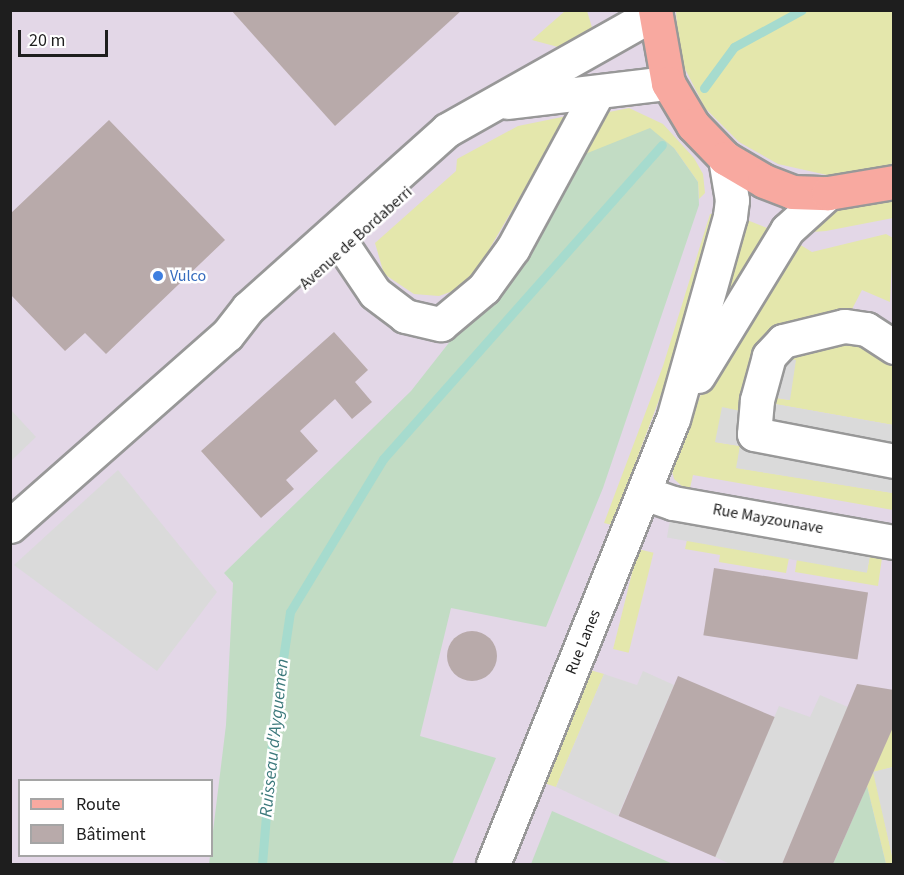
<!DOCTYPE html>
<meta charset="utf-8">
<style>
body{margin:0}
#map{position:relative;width:904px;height:875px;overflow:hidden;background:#efe7e4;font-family:"Source Sans 3",sans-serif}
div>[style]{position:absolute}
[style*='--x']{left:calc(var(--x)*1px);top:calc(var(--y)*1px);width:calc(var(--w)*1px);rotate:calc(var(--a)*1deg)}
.industrial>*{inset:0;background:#e3d7e7}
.grass>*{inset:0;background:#e4e7ac;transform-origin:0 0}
.wetland>*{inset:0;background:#c2dcc4}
.parking>*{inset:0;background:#dadada;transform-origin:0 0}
.stream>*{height:9px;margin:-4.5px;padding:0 4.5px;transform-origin:4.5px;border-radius:4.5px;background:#a6dbce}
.building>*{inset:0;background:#b8aaaa;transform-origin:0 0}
.round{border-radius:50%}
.roads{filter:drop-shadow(2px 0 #989898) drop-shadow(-2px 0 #989898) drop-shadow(0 2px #989898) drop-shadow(0 -2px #989898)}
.minor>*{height:33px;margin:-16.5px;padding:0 16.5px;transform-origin:16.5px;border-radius:16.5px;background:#fff}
.major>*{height:33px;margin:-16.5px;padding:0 16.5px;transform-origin:16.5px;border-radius:16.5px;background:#f8a9a0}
.dots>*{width:16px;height:16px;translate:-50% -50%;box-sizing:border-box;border:3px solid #fff;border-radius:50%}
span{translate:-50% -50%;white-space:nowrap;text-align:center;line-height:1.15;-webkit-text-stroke:5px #fff;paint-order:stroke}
.street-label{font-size:16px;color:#1e1e1e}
.shop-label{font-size:16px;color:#366cbe}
.left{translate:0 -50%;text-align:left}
.water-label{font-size:18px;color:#3c797c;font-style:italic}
.frame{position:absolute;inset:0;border:12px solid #1e1e1e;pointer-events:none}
.legend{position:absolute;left:18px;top:779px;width:195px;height:78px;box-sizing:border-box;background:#fff;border:2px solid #a5a5a5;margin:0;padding:8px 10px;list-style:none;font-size:18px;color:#1e1e1e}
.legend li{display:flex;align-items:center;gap:12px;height:30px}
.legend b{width:30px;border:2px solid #a5a5a5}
.scale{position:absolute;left:18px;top:30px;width:90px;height:27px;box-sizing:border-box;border:3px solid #1e1e1e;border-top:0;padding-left:8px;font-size:18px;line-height:21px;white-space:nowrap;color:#1e1e1e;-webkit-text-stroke:4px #fff;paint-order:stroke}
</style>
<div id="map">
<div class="industrial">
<i style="clip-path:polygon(evenodd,10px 11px,893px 11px,893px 864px,11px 864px,10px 11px,20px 780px,212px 780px,212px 856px,20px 856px,20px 780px)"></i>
</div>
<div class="grass">
<i style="clip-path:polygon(565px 11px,587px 11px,594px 34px,558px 47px,532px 40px)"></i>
<i style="clip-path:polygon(676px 11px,893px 11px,893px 163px,876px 170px,827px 175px,778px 164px,739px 142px,705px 108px,679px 57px)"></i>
<i style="clip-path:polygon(629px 108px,663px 124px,694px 158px,703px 174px,705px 193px,699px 199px,698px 182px,674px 148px,580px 156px,609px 112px)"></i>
<i style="clip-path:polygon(567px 116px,476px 272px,453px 291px,439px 296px,414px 294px,384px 274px,375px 243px,456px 171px,457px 159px,518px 126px)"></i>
<i style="clip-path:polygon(893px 200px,893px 218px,826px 231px,812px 232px,802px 227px,828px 210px)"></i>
<i style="clip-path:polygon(710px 214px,719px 214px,671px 368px,612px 525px,604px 523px,663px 366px)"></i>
<i style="clip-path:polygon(742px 218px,775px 231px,712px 329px)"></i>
<i style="clip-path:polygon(886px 234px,893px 238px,890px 302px,862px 290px,850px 313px,809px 317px,787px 325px,745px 412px,715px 442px,740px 446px,737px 468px,893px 493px,893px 510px,693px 475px,690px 488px,683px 487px,674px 479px,671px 467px,704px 387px,794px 241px,812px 252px)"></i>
<i style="clip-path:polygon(850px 339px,893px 361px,893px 425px,769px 403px,771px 397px,789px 400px,779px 357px)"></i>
<i style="clip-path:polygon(687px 540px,789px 558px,786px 573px,719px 562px,720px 555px,685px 549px)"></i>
<i style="left:638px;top:549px;width:16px;height:103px;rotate:14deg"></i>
<i style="clip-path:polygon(871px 550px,882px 558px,878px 586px,795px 572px,797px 559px,867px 571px)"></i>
<i style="clip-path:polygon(590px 670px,604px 674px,556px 787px,544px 783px)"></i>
<i style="clip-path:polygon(893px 725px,893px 767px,874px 772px,893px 860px,893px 864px,886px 864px,867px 786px)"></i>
</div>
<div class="wetland">
<i style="clip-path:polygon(650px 128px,674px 148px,698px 182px,699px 205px,603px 488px,546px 627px,451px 608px,420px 736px,496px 758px,452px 864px,209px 864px,226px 725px,233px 583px,224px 573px,411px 391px,517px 256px,580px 156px)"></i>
<i style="clip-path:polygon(867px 786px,886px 864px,833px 864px)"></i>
<i style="clip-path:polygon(552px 811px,673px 864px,531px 864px)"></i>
</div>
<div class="parking">
<i style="clip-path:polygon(769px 356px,796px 360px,790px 400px,771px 397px,769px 403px,893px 425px,893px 493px,736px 468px,740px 446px,715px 442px,722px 407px,745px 412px)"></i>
<i style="clip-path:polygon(12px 411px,36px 437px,11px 461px,10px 413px)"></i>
<i style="clip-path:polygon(118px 470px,217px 592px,157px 671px,14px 565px)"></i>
<i style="left:673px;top:503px;width:203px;height:35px;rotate:10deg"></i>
<i style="clip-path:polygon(643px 671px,674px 685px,618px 816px,556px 787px,604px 674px,637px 685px)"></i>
<i style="clip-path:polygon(820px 695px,848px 707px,782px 864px,730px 864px,715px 857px,779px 706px,810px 717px)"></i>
<i style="clip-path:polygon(893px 767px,894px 767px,893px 860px,873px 772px)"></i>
</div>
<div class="stream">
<i style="--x:704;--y:88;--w:51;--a:-53.8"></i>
<i style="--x:734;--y:47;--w:77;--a:-28.6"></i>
<i style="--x:262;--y:864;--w:145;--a:-85.3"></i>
<i style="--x:274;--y:719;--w:108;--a:-81.5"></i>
<i style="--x:290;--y:612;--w:179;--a:-58.7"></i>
<i style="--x:383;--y:459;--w:420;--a:-48.4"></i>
</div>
<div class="building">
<i style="clip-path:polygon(231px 10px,462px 10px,335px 126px)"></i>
<i style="clip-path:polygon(109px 120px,225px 240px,106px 354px,85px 333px,65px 351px,10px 294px,10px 214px)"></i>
<i style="clip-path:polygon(334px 332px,368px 370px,355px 382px,372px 402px,352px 419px,335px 399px,300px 431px,318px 451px,286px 480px,294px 489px,261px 518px,201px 451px)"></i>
<i style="left:714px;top:568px;width:156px;height:68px;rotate:9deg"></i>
<i class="round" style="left:447px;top:631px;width:50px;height:50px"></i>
<i style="left:678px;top:676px;width:105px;height:152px;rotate:23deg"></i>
<i style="clip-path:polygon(857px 684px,894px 690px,894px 725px,833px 864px,782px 864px)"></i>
</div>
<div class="roads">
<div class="minor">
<i style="--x:508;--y:102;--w:161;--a:-6.8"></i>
<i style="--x:334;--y:232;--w:73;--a:56.1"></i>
<i style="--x:375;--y:293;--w:38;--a:37"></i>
<i style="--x:405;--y:316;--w:37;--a:13"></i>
<i style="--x:441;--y:324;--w:56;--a:-39.9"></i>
<i style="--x:484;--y:288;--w:49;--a:-54.1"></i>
<i style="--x:513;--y:248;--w:176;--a:-61.5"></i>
<i style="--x:894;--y:347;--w:33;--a:-147"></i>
<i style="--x:866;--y:329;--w:22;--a:-172"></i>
<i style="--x:844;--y:326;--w:63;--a:166.2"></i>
<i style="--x:783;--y:341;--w:21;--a:133"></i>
<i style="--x:769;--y:356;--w:46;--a:105.3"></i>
<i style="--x:757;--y:400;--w:34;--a:95"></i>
<i style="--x:754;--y:434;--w:143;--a:10.9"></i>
<i style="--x:698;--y:376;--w:171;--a:-58.6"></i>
<i style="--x:787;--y:230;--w:55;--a:-42.1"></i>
<i style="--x:644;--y:493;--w:31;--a:19"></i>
<i style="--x:673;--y:503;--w:224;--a:10"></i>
<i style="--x:10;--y:526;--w:289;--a:-41.4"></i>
<i style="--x:227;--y:335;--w:34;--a:-52"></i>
<i style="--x:248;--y:308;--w:267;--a:-41.8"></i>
<i style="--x:447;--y:130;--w:239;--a:-29.4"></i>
<i style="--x:493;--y:864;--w:480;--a:-68"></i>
<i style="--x:673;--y:419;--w:211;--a:-74.3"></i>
<i style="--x:730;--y:216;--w:16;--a:-83"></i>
<i style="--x:732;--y:200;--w:43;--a:-99.5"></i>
</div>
<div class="major">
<i style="--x:655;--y:10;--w:74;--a:79.9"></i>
<i style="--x:668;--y:83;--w:49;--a:59.2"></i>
<i style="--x:693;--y:125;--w:46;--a:45.9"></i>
<i style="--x:725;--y:158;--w:45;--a:30.5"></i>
<i style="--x:764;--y:181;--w:30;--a:21"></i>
<i style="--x:792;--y:192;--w:36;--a:2"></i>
<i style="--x:828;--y:193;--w:67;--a:-9.5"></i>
</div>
</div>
<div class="dots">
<i style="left:158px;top:276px;background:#3f7fe0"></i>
</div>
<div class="street-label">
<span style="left:356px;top:238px;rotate:-42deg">Avenue de Bordaberri</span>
<span style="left:768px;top:519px;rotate:10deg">Rue Mayzounave</span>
<span style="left:583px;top:642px;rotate:-68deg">Rue Lanes</span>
</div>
<div class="shop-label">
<span class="left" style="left:170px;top:276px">Vulco</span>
</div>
<div class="water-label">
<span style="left:275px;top:738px;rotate:-84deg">Ruisseau d'Ayguemen</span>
</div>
<div class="frame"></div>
<ul class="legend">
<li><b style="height:8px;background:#f8a9a0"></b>Route</li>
<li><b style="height:16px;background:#b8aaaa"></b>Bâtiment</li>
</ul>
<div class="scale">20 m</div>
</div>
